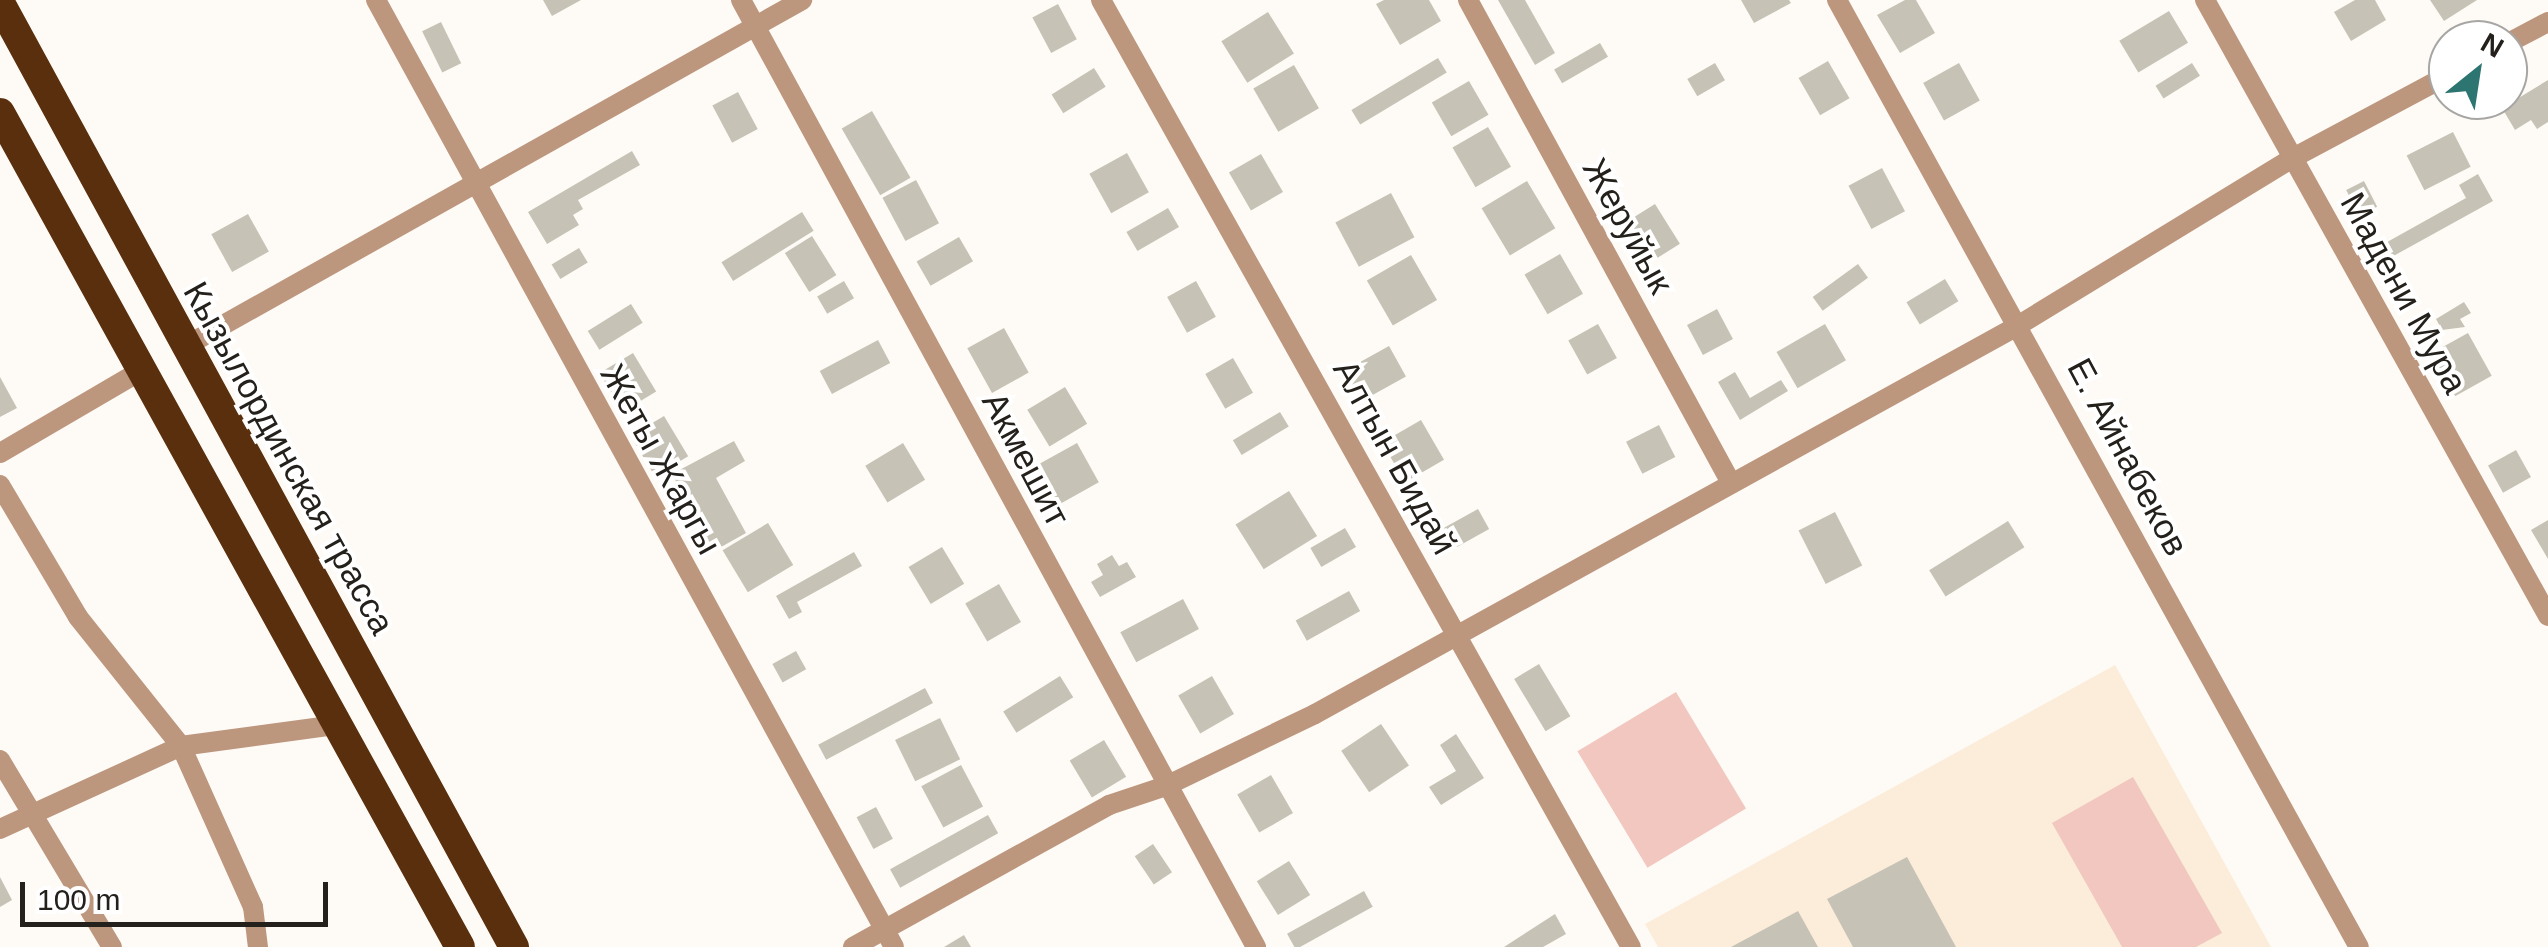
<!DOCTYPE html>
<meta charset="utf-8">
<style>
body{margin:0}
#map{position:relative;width:2548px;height:947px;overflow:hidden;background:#fefbf6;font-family:Arial,sans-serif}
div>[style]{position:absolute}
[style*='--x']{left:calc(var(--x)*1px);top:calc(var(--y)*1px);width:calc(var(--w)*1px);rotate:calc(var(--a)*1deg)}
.built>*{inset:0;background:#fbedda}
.green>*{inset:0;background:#f2c7bf;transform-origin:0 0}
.building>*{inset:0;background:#c6c3b6;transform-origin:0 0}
.street>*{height:20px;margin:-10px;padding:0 10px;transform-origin:10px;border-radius:10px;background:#bd967e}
.highway>*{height:30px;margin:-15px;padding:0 15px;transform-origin:15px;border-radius:15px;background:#5a2f0d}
span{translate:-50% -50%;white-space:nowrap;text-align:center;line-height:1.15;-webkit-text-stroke:8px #fff;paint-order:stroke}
.street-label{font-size:35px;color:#24211c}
.north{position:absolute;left:2428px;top:20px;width:100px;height:100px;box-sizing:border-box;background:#fff;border:2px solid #a7a6a4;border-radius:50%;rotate:30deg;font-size:28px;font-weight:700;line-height:40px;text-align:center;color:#24211c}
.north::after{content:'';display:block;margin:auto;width:35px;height:45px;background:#2d7570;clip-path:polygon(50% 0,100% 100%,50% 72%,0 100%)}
.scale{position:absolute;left:20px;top:882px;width:308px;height:45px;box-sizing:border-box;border:5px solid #24211c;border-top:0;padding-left:12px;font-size:30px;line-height:35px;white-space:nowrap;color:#24211c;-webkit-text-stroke:8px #fff;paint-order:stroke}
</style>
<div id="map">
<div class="built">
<i style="clip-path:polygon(2115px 665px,2271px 947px,1658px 947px,1645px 924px)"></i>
</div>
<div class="green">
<i style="left:1676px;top:692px;width:136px;height:115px;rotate:59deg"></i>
<i style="clip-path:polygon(2133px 777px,2222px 933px,2196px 947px,2122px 947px,2052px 823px)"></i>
</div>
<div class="building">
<i style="clip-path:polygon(543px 0,581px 0,552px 16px)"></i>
<i style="clip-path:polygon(1384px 0,1429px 0,1441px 21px,1400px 45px,1376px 4px)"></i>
<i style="clip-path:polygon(1498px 0,1525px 0,1555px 53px,1535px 65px)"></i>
<i style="clip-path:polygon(1741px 0,1789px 0,1791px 3px,1754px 23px)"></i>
<i style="clip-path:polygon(1905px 0,1916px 0,1935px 33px,1900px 53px,1877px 15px)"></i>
<i style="clip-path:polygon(2355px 0,2375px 0,2386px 20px,2351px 41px,2334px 12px)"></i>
<i style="clip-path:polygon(2430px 0,2477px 0,2444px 21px)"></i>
<i style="left:1058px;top:4px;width:40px;height:29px;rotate:62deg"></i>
<i style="left:2169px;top:11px;width:37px;height:58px;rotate:59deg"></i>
<i style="left:1268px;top:12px;width:49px;height:55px;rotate:58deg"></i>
<i style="left:441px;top:22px;width:46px;height:21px;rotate:64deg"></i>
<i style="left:1600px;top:43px;width:16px;height:53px;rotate:60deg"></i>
<i style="left:1438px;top:58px;width:17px;height:101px;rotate:59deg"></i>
<i style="left:1828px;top:61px;width:43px;height:34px;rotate:60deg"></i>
<i style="left:1715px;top:63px;width:20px;height:32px;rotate:60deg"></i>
<i style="left:1959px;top:63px;width:43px;height:41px;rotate:61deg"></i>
<i style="left:2192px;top:63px;width:15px;height:43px;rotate:58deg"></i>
<i style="left:1294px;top:65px;width:50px;height:47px;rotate:60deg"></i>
<i style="left:1094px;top:68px;width:22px;height:50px;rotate:58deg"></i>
<i style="clip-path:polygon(2548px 80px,2548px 122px,2537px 129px,2531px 120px,2515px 130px,2502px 108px)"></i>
<i style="left:1469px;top:81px;width:39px;height:43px;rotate:60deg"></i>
<i style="left:738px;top:92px;width:42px;height:29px;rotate:62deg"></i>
<i style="left:872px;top:111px;width:77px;height:35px;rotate:60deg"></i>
<i style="left:1488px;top:127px;width:46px;height:41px;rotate:60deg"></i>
<i style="left:2453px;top:132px;width:39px;height:52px;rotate:63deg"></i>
<i style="clip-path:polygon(632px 151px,640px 165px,578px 200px,583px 209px,573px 215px,579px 225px,547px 244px,528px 212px)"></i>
<i style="left:1127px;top:153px;width:45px;height:43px;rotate:61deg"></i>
<i style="left:1261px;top:154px;width:44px;height:37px;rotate:60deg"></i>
<i style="left:1882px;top:168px;width:49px;height:38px;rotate:62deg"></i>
<i style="clip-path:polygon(2478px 174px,2493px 201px,2388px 259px,2380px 246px,2466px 198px,2459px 185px)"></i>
<i style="left:916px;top:180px;width:49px;height:38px;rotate:62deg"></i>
<i style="left:1527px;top:181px;width:55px;height:53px;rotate:59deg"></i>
<i style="left:2364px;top:181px;width:29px;height:20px;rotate:63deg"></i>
<i style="left:1391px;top:193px;width:50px;height:63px;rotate:62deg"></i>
<i style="left:1655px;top:204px;width:47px;height:33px;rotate:58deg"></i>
<i style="left:1168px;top:208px;width:22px;height:48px;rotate:60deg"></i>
<i style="left:802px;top:212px;width:22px;height:95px;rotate:58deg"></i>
<i style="left:248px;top:214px;width:43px;height:42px;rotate:61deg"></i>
<i style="left:812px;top:236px;width:46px;height:32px;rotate:58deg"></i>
<i style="left:959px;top:237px;width:28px;height:49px;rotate:60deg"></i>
<i style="left:579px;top:248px;width:17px;height:32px;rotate:59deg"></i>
<i style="left:1560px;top:254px;width:46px;height:41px;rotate:60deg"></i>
<i style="left:1411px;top:255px;width:52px;height:51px;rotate:60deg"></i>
<i style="left:1858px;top:264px;width:17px;height:56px;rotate:54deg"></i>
<i style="left:1945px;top:279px;width:26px;height:45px;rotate:59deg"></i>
<i style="left:844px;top:281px;width:20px;height:31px;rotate:60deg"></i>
<i style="left:1196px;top:281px;width:41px;height:33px;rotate:61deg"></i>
<i style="clip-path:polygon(2464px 302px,2471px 313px,2460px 319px,2465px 327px,2442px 330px,2436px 319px)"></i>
<i style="left:631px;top:304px;width:22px;height:51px;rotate:58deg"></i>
<i style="left:1717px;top:309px;width:34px;height:34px;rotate:62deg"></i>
<i style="left:1598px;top:324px;width:39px;height:34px;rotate:61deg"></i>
<i style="left:1825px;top:324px;width:42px;height:56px;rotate:60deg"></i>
<i style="left:1004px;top:328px;width:51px;height:42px;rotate:61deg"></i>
<i style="left:2468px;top:333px;width:49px;height:42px;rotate:61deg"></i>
<i style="left:878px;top:340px;width:26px;height:66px;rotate:62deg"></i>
<i style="left:1389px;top:346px;width:35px;height:51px;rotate:61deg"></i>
<i style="left:633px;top:353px;width:45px;height:39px;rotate:59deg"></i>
<i style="left:1233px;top:358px;width:40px;height:32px;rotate:60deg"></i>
<i style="clip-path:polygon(1735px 372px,1750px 398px,1781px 380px,1788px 391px,1740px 420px,1718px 382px)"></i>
<i style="clip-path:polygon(0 377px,17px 408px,0 417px)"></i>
<i style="left:1065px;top:387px;width:43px;height:44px;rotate:59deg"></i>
<i style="left:1280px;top:412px;width:17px;height:55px;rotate:59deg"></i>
<i style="left:664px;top:416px;width:47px;height:39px;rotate:59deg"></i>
<i style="left:1421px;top:420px;width:46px;height:45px;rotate:60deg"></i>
<i style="left:1659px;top:425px;width:36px;height:37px;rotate:63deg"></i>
<i style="clip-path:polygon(734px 441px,745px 461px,716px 478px,746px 533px,714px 551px,672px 474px)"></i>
<i style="left:903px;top:443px;width:43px;height:44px;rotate:59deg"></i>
<i style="left:1077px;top:443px;width:45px;height:48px;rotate:61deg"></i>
<i style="left:2516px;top:450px;width:31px;height:32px;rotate:61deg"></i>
<i style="left:1289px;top:491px;width:53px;height:63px;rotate:58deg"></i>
<i style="left:1478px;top:509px;width:23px;height:61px;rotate:61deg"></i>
<i style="left:1835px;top:512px;width:60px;height:41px;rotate:63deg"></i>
<i style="clip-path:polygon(2548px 520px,2548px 559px,2531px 530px)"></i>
<i style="left:2008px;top:521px;width:31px;height:93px;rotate:58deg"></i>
<i style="left:768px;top:523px;width:49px;height:53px;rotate:59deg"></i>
<i style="left:1345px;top:528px;width:22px;height:40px;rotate:60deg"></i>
<i style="left:942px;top:547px;width:43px;height:39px;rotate:59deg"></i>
<i style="clip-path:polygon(854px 552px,862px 566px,797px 602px,802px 612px,789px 619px,776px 596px)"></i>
<i style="clip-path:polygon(1112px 555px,1119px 566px,1127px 562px,1136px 577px,1100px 597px,1091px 582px,1103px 575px,1097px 564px)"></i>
<i style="left:999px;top:584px;width:44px;height:39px;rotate:60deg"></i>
<i style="left:1349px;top:591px;width:23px;height:61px;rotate:61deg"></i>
<i style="left:1183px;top:599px;width:34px;height:71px;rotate:62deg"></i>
<i style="left:796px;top:651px;width:21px;height:27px;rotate:61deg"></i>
<i style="left:1539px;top:664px;width:61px;height:29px;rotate:59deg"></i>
<i style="left:1060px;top:676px;width:25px;height:67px;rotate:58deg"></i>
<i style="left:1212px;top:676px;width:44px;height:39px;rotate:60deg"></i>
<i style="left:925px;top:688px;width:17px;height:121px;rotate:62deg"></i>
<i style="left:940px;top:718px;width:46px;height:50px;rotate:64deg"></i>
<i style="left:1381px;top:724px;width:50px;height:48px;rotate:56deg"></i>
<i style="clip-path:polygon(1456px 734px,1484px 778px,1441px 805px,1429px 787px,1456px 771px,1440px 745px)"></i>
<i style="left:1104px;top:740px;width:43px;height:40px;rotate:59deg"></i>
<i style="left:961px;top:765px;width:47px;height:45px;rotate:62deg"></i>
<i style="left:1271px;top:775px;width:44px;height:39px;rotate:60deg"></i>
<i style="left:876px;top:807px;width:36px;height:22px;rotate:62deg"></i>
<i style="left:988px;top:815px;width:21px;height:112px;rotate:61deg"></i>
<i style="left:1153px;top:844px;width:34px;height:22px;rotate:56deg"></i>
<i style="clip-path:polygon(1907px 857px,1956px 947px,1853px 947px,1827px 899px)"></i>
<i style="left:1289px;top:861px;width:40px;height:38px;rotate:58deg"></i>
<i style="clip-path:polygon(0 877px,12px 900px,0 907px)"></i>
<i style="left:1364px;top:891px;width:18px;height:88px;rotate:61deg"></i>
<i style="clip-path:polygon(1798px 911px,1818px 947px,1731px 947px)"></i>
<i style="clip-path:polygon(1555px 914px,1566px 934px,1543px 947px,1504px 947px)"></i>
<i style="clip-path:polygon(964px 935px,971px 947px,944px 947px)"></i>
</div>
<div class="street">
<i style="--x:376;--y:0;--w:1079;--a:61.32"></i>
<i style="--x:741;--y:0;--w:1078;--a:61.46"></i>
<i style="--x:1101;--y:0;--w:1085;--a:60.77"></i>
<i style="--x:1468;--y:0;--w:550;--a:61.43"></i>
<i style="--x:1837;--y:0;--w:1081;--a:61.14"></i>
<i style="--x:2205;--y:0;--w:705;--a:60.89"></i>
<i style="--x:2508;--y:43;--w:45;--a:-27.7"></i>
<i style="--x:184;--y:347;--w:709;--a:-29.31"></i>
<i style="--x:0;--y:453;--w:167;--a:-30.3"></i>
<i style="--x:0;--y:485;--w:153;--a:59.4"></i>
<i style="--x:78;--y:617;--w:165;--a:51.4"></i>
<i style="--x:181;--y:746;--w:176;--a:65.9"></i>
<i style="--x:253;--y:907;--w:40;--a:82.9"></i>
<i style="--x:0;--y:760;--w:218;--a:59.1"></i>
<i style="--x:0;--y:829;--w:199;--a:-24.6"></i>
<i style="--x:181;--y:746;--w:157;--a:-7.7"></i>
<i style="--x:853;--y:947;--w:293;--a:-29"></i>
<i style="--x:1109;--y:805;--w:60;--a:-18.4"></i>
<i style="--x:1166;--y:786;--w:165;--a:-25.8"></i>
<i style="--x:1315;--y:714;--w:804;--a:-28.92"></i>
<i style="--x:2019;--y:325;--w:319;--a:-31.4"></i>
<i style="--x:2291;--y:159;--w:178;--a:-28.1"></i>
</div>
<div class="highway">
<i style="--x:0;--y:3;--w:1075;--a:61.43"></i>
<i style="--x:0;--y:113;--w:952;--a:61.12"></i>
</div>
<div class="street-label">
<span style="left:1628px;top:226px;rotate:61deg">Жеруйык</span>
<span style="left:2404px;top:293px;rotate:61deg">Мадени Мура</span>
<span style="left:1395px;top:457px;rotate:61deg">Алтын Бидай</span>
<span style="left:2128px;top:457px;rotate:62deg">Е. Айнабеков</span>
<span style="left:289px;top:458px;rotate:61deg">Кызылординская трасса</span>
<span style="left:661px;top:459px;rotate:61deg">Жеты Жаргы</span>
<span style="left:1026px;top:459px;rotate:62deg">Акмешит</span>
</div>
<div class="north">N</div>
<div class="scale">100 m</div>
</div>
